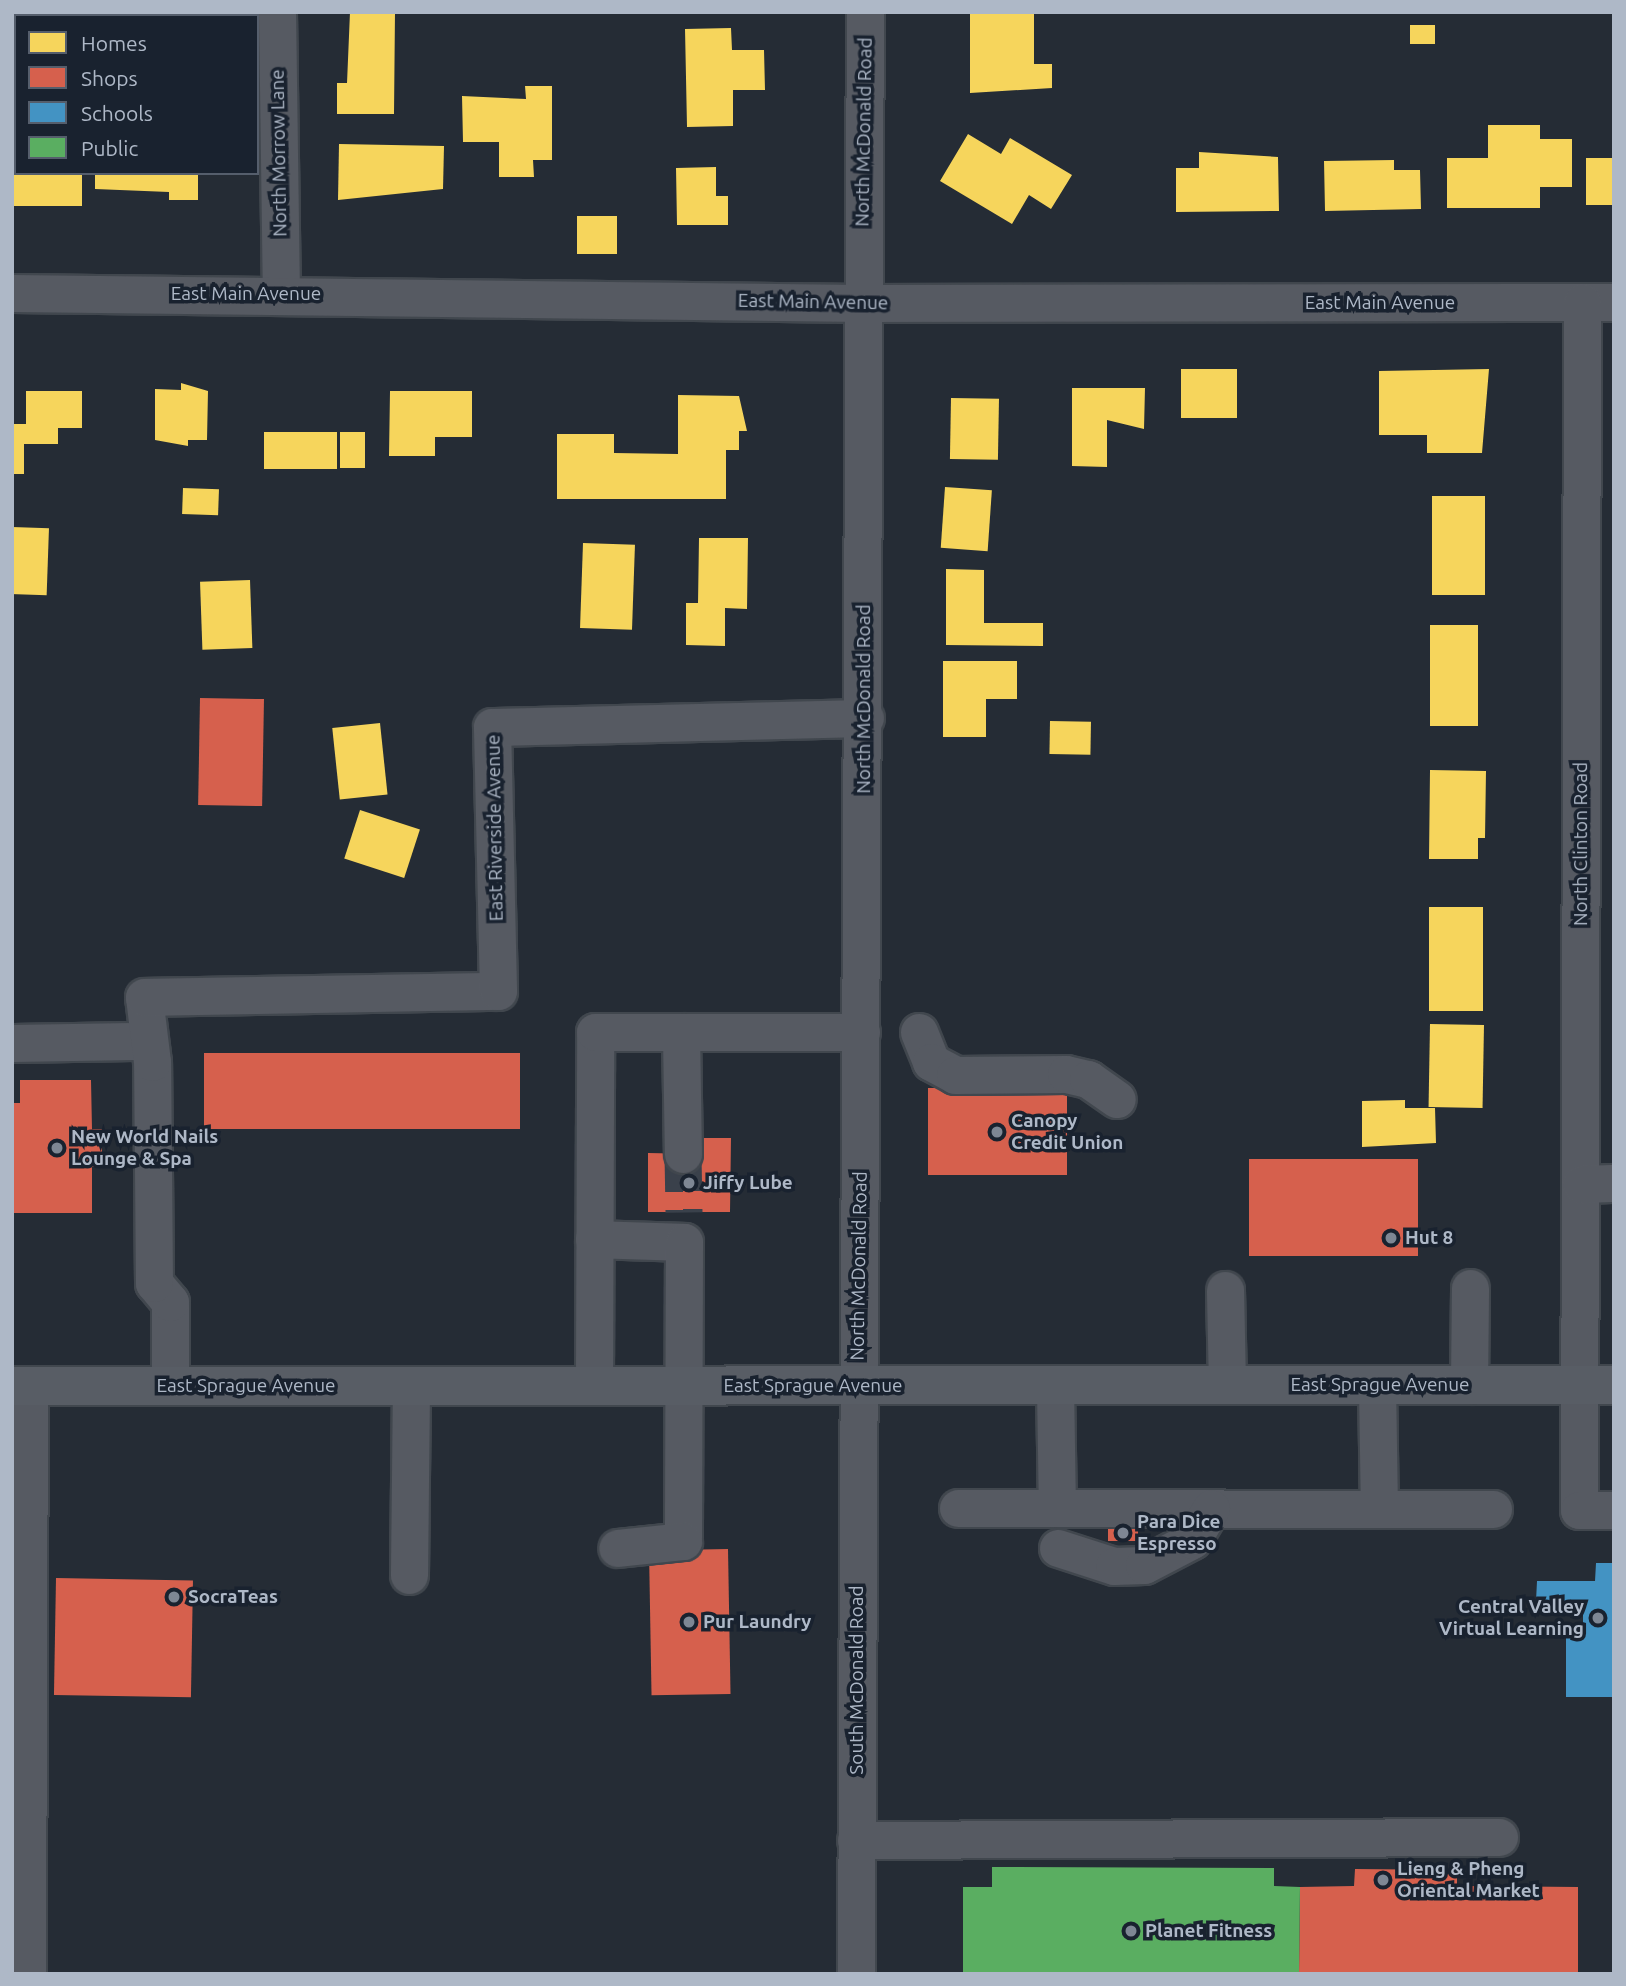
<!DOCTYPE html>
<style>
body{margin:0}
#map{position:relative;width:1626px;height:1986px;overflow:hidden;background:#252c35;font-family:Ubuntu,sans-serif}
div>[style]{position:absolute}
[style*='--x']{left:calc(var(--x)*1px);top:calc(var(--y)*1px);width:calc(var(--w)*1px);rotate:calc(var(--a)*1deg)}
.homes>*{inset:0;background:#f6d55c;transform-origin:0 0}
.shops>*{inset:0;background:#d6604d;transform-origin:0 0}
.schools>*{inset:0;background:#4393c3}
.public>*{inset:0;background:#5aae61}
.minor-tunnel>*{height:37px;margin-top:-18.5px;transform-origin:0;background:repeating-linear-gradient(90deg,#3a414b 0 37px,transparent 0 55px)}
.roads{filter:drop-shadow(2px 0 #41474e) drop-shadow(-2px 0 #41474e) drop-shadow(0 2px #41474e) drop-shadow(0 -2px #41474e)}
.minor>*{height:37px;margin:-18.5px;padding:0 18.5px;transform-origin:18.5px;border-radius:18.5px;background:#565a62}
.major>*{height:38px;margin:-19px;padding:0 19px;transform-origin:19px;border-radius:19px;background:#585d65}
.dots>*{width:19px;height:19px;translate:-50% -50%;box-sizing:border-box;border:4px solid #19222f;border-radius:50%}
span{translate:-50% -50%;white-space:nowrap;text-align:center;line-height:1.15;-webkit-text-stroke:7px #19222f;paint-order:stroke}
.street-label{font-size:19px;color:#aeb8c7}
.poi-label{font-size:19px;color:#aeb8c7;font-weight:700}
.left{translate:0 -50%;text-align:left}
.right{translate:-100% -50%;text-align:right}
.frame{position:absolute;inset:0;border:14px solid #aeb8c7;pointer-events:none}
.legend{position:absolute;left:14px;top:14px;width:245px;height:161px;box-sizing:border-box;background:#19222f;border:2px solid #555e6c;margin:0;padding:9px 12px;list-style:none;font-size:21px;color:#aeb8c7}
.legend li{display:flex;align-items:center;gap:14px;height:35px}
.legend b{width:35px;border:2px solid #555e6c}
</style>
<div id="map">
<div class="homes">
<i style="left:151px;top:12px;width:43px;height:4px"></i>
<i style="clip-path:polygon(350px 12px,395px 12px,394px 114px,337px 114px,337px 83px,347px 83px)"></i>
<i style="clip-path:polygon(970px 12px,1034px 12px,1034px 64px,1052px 64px,1052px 88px,970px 93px)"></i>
<i style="left:12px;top:17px;width:4px;height:95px"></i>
<i style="left:1410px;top:25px;width:25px;height:19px"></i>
<i style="clip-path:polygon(731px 28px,732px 50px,764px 50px,765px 90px,733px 90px,733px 126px,687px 127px,685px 29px)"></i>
<i style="clip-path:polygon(525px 86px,552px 86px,552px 160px,533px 160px,534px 177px,499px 177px,499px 142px,463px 142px,462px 96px,526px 99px)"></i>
<i style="clip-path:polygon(1488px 125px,1540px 125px,1540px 139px,1572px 139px,1572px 187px,1540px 187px,1540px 208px,1447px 208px,1447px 158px,1488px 158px)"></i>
<i style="clip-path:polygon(968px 134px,1001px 154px,1010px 138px,1072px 175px,1051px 209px,1029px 195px,1012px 224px,940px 181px)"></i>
<i style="clip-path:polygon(12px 144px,16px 173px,82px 173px,82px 206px,12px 206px)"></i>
<i style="clip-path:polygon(339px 144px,444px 146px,443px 189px,338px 200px)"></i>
<i style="clip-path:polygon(1199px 152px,1278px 157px,1279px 211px,1176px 212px,1176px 168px,1199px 168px)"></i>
<i style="left:1586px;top:158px;width:28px;height:47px"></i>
<i style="clip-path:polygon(1394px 160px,1394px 170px,1420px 170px,1421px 209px,1325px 211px,1324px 161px)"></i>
<i style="clip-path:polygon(716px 167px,716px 196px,728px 196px,728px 225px,677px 225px,676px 168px)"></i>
<i style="clip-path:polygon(95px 173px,198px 173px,198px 200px,169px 200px,169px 192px,95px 189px)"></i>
<i style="left:577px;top:216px;width:40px;height:38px"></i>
<i style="left:1181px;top:369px;width:56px;height:49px"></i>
<i style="clip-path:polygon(1489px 369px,1482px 453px,1427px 453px,1427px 435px,1379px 435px,1379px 371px)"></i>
<i style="clip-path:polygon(181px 383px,208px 391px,207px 440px,188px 440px,188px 446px,155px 440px,155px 389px,181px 390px)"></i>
<i style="clip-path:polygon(1072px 388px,1145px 388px,1144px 429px,1107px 420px,1107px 467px,1072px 466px)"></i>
<i style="clip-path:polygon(26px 391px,82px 391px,82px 428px,58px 428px,58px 444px,24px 444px,24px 474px,12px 474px,12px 424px,26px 424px)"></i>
<i style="clip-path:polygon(390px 391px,472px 391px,472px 437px,435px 437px,435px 456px,389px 456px)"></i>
<i style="clip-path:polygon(678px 395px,739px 396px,747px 431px,739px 431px,739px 450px,726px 450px,726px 499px,557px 499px,557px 434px,614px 434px,614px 453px,678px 454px)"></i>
<i style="left:951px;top:398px;width:48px;height:61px;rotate:1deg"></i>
<i style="left:264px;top:432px;width:73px;height:37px"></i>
<i style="left:340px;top:432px;width:25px;height:36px"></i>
<i style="left:945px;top:487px;width:47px;height:61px;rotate:4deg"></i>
<i style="left:183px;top:488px;width:36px;height:26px;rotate:2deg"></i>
<i style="left:1432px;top:496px;width:53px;height:99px"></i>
<i style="left:12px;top:527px;width:37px;height:67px;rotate:2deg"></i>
<i style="clip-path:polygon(699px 538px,748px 538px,747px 609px,725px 608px,725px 646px,686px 645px,686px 603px,698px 603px)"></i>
<i style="left:583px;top:543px;width:52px;height:85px;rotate:2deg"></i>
<i style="clip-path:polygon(946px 569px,984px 570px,984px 623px,1043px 623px,1043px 646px,946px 645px)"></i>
<i style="left:250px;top:580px;width:68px;height:50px;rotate:88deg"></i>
<i style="left:1430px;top:625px;width:48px;height:101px"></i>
<i style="clip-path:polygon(943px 661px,1017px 661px,1017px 699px,986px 699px,986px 737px,943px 737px)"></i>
<i style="left:1050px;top:721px;width:41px;height:33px;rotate:1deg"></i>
<i style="left:380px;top:723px;width:72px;height:48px;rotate:84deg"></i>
<i style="clip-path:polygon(1430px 770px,1486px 771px,1485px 838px,1478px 838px,1478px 859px,1429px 859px)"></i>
<i style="left:360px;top:810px;width:63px;height:51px;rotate:18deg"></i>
<i style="left:1429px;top:907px;width:54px;height:104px"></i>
<i style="left:1430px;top:1024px;width:54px;height:83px;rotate:1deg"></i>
<i style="clip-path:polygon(1405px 1100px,1405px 1108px,1435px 1108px,1436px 1143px,1362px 1147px,1362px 1101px)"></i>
</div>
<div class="shops">
<i style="left:200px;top:698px;width:64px;height:107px;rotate:1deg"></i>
<i style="left:520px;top:1053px;width:76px;height:316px;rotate:90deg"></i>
<i style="clip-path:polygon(20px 1080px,91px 1080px,92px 1129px,102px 1129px,102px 1167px,92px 1167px,92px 1213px,12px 1213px,12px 1103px,20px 1103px)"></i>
<i style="left:928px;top:1088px;width:139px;height:87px"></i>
<i style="clip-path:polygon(698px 1138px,731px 1138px,730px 1212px,648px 1212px,648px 1153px,697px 1154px)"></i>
<i style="left:1249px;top:1159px;width:169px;height:97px"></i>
<i style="left:1108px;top:1524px;width:30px;height:17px"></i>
<i style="left:728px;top:1549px;width:145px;height:79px;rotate:89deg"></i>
<i style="left:56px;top:1578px;width:137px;height:117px;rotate:1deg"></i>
<i style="clip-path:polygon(1355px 1869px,1457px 1870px,1457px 1886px,1578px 1887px,1578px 1974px,1299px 1974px,1300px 1887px,1354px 1886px)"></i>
</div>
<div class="schools">
<i style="clip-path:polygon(1596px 1563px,1614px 1563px,1614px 1697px,1566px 1697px,1566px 1635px,1583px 1636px,1583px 1602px,1536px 1601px,1537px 1581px,1595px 1581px)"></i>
</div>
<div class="public">
<i style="clip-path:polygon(992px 1867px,1274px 1868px,1274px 1886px,1300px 1887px,1299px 1974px,963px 1974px,963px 1887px,992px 1887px)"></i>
</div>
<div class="minor-tunnel">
<i style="--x:683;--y:1154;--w:58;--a:89"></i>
</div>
<div class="roads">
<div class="minor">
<i style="--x:277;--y:12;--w:281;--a:89.2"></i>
<i style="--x:12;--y:293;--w:850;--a:0.67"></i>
<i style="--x:862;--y:303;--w:752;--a:-0.08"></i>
<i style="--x:1582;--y:302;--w:1208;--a:90.14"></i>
<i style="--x:1579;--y:1510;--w:35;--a:0"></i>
<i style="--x:681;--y:1032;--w:122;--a:89.1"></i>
<i style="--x:919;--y:1032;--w:32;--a:68"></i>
<i style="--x:931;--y:1062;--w:27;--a:28"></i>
<i style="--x:955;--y:1075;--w:111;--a:-0.5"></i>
<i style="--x:1066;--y:1074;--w:23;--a:13"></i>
<i style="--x:1088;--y:1079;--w:35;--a:35"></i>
<i style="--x:12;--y:1043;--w:133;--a:-0.9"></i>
<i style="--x:1581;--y:1184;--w:33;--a:-2"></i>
<i style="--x:594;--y:1239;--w:90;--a:1.9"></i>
<i style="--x:684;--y:1242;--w:299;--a:90.2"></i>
<i style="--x:683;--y:1541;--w:66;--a:173.9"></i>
<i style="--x:1225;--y:1290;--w:95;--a:88.8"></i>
<i style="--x:1055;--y:1385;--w:123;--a:89.1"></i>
<i style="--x:1377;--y:1385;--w:123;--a:89.1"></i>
<i style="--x:1469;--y:1385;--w:97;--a:-89.4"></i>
<i style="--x:170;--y:1386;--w:84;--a:-90"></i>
<i style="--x:170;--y:1302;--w:25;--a:-130"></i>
<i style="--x:154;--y:1283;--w:221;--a:-90.5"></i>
<i style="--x:152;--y:1062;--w:65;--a:-97"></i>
<i style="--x:144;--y:997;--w:354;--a:-1"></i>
<i style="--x:498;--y:991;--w:264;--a:-91.3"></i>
<i style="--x:492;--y:727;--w:373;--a:-1.4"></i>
<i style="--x:594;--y:1386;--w:354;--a:-89.8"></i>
<i style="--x:595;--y:1032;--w:266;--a:0"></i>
<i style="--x:958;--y:1508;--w:535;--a:0.11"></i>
<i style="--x:1058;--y:1548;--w:59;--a:17.8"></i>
<i style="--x:1114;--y:1566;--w:30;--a:-2"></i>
<i style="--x:1144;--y:1565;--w:54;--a:-27.5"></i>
<i style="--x:1192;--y:1540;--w:37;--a:-59"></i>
<i style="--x:409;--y:1575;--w:189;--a:-89.4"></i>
<i style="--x:856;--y:1840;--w:643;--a:-0.27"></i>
<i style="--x:27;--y:1974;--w:588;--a:-89.81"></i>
<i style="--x:856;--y:1974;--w:1962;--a:-89.74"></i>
</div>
<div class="major">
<i style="--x:12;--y:1386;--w:1602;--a:-0.04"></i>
</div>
</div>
<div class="dots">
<i style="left:997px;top:1132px;background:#7e8794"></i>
<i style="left:57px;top:1148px;background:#7e8794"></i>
<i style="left:689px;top:1183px;background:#7e8794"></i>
<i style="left:1391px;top:1238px;background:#7e8794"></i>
<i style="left:1123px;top:1533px;background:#7e8794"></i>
<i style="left:174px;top:1597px;background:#7e8794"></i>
<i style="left:1598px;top:1618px;background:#7e8794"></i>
<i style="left:689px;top:1622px;background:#7e8794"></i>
<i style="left:1383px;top:1880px;background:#7e8794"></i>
<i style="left:1131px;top:1931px;background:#7e8794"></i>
</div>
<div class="street-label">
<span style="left:864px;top:132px;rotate:-89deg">North McDonald Road</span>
<span style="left:279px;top:153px;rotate:-91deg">North Morrow Lane</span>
<span style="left:246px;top:294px">East Main Avenue</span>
<span style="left:813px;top:302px;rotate:1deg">East Main Avenue</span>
<span style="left:1380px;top:303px">East Main Avenue</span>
<span style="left:864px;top:699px;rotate:-90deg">North McDonald Road</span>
<span style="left:495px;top:828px;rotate:-91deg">East Riverside Avenue</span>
<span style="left:1581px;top:844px;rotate:-90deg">North Clinton Road</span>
<span style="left:859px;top:1266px;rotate:-89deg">North McDonald Road</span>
<span style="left:1380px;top:1385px">East Sprague Avenue</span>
<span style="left:246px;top:1386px">East Sprague Avenue</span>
<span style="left:813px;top:1386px">East Sprague Avenue</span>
<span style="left:857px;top:1680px;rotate:-90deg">South McDonald Road</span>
</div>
<div class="poi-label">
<span class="left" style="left:1011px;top:1132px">Canopy<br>Credit Union</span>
<span class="left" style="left:71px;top:1148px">New World Nails<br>Lounge &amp; Spa</span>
<span class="left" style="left:703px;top:1183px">Jiffy Lube</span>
<span class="left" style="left:1405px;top:1238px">Hut 8</span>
<span class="left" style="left:1137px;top:1533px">Para Dice<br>Espresso</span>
<span class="left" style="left:188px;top:1597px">SocraTeas</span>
<span class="right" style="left:1584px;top:1618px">Central Valley<br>Virtual Learning</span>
<span class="left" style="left:703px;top:1622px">Pur Laundry</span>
<span class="left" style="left:1397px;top:1880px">Lieng &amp; Pheng<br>Oriental Market</span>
<span class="left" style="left:1145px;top:1931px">Planet Fitness</span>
</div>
<div class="frame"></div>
<ul class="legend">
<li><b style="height:19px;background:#f6d55c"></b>Homes</li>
<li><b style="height:19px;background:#d6604d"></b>Shops</li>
<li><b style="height:19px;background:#4393c3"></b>Schools</li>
<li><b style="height:19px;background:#5aae61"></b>Public</li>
</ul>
</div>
